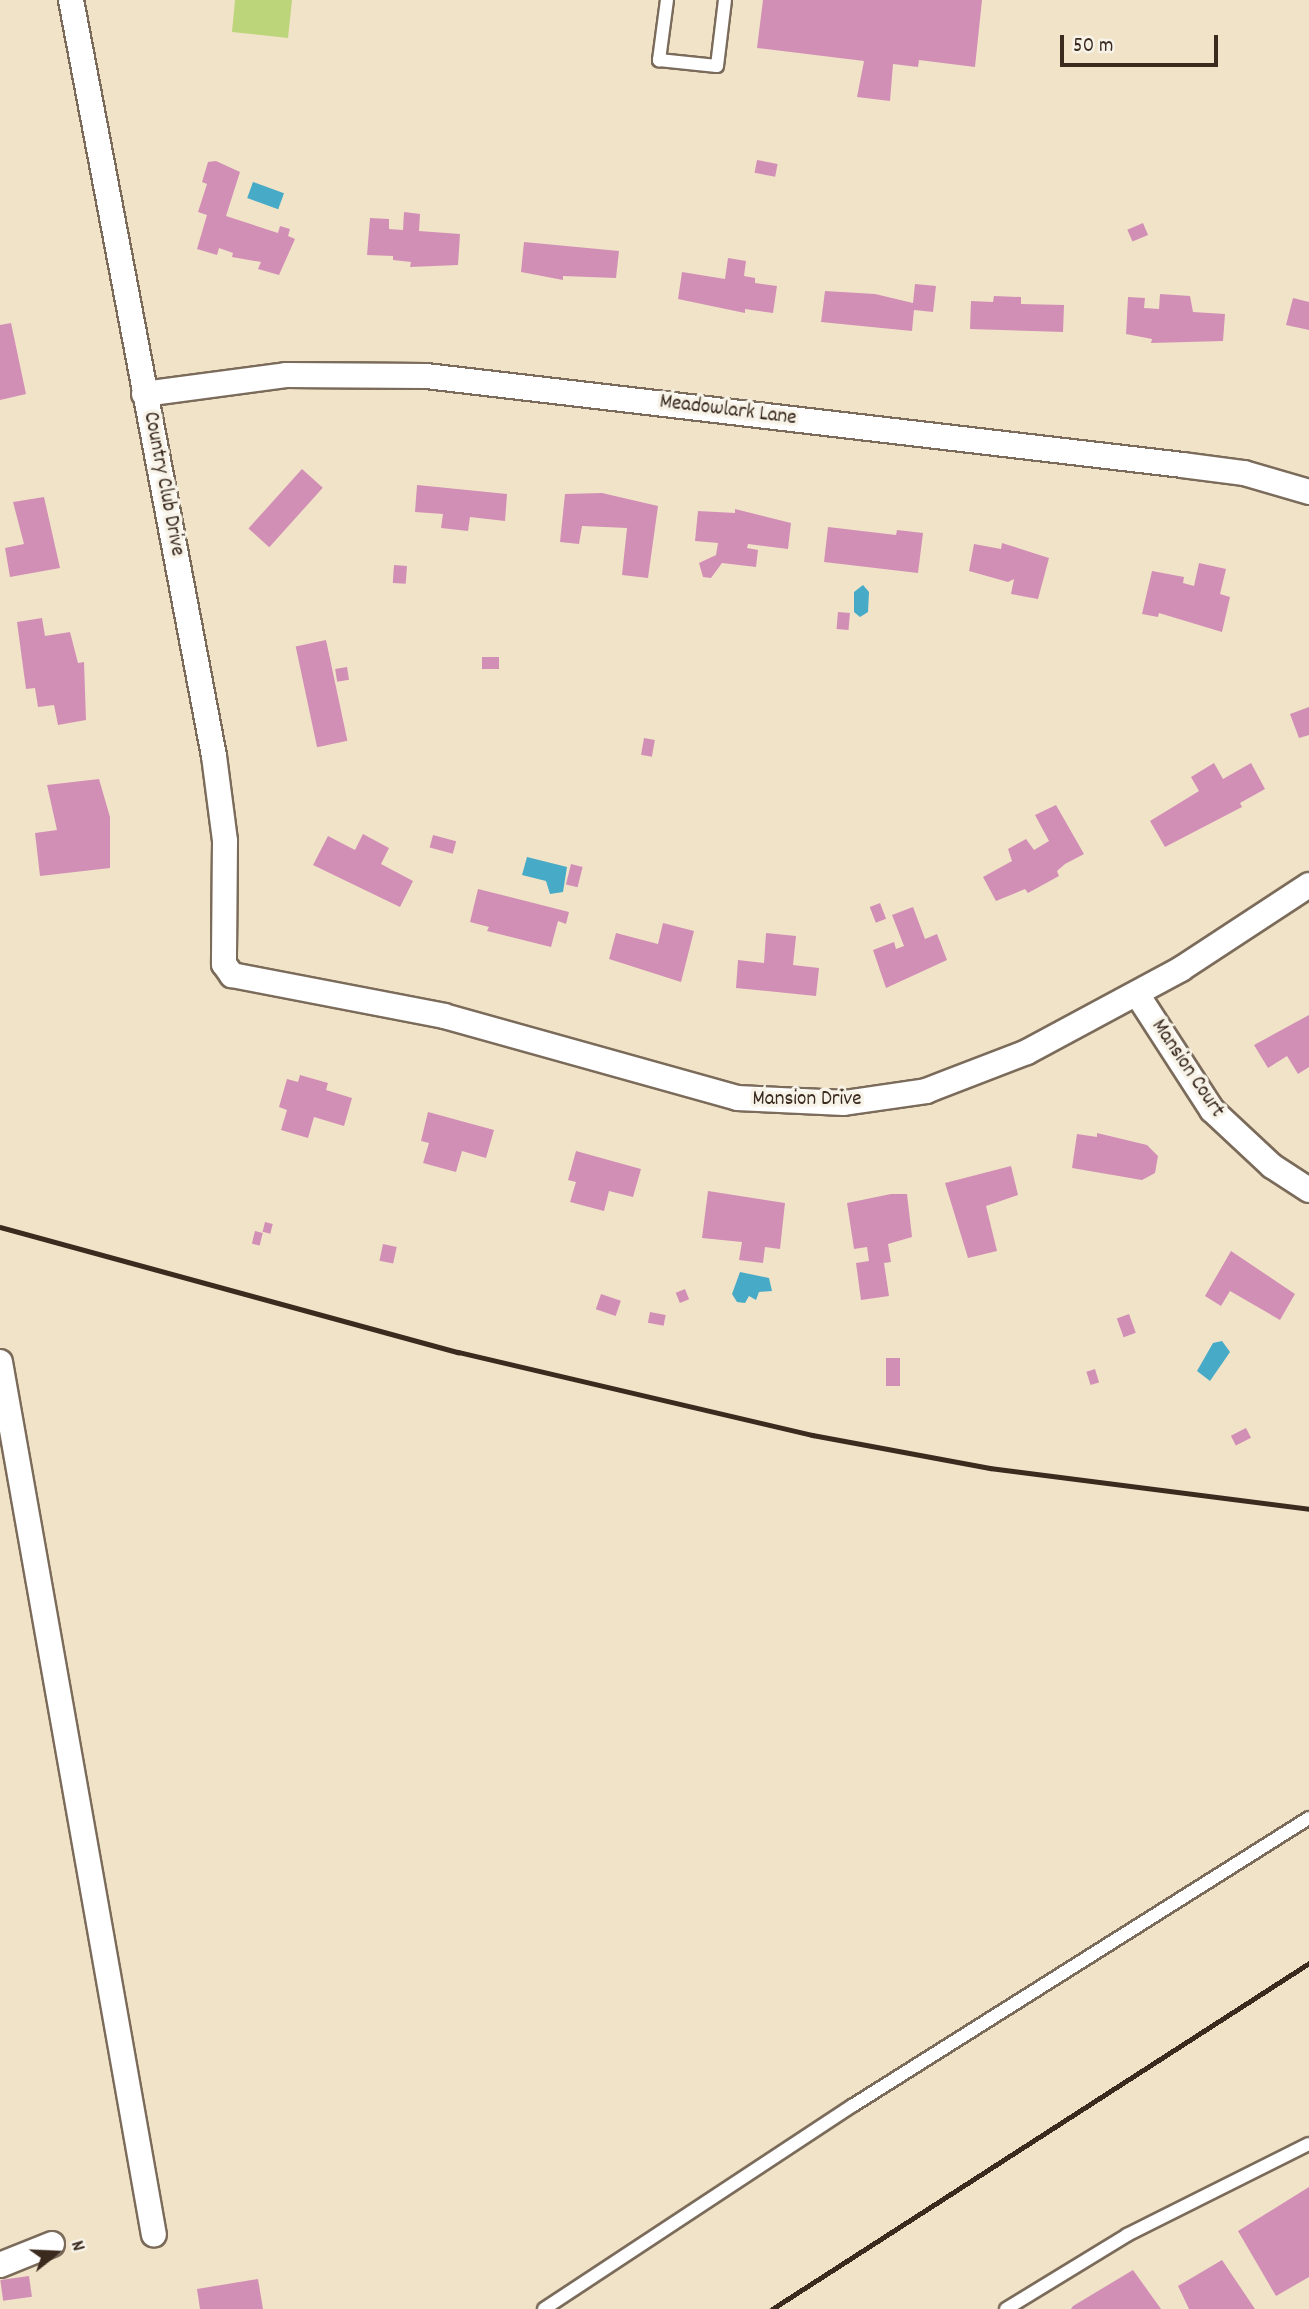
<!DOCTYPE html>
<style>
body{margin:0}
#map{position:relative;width:1309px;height:2309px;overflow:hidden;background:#f1e3c8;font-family:Dekko,sans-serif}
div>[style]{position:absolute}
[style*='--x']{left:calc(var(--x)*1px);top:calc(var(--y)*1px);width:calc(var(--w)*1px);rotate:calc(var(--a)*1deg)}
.green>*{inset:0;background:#bcd57a}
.water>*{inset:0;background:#47aac7;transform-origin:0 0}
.building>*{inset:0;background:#d18fb6;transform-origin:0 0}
.roads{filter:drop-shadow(2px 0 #7b6b5a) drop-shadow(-2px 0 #7b6b5a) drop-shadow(0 2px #7b6b5a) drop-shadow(0 -2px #7b6b5a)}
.lane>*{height:12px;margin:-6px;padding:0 6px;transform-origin:6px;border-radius:6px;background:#fff}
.street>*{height:24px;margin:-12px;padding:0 12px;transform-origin:12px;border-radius:12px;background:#fff}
.rail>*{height:5px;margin:-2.5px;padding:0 2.5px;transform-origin:2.5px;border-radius:2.5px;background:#3b2a1e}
span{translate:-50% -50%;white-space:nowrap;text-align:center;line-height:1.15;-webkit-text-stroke:7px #f7f3e8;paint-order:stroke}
.street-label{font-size:21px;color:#3b2a1e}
.north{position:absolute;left:21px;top:2218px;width:70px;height:70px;-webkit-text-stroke:5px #f7f3e8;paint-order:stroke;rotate:72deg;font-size:19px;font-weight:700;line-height:28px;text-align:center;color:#3b2a1e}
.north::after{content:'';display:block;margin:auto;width:24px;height:32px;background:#3b2a1e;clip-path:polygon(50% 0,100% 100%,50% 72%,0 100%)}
.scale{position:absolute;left:1060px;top:35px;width:158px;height:32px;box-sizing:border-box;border:4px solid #3b2a1e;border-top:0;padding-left:9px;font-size:21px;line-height:24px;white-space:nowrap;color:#3b2a1e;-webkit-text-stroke:5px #f7f3e8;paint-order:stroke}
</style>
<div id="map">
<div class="green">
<i style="clip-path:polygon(235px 0,292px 0,288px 38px,232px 32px)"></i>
</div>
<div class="water">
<i style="left:253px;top:182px;width:33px;height:17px;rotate:20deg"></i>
<i style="clip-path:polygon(863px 585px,869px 592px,868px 612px,860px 617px,854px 612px,854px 592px)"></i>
<i style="clip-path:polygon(527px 857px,567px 867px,563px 892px,550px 894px,546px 881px,522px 875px)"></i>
<i style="clip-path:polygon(740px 1272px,769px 1278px,772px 1291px,759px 1292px,756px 1300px,749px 1296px,745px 1303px,737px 1302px,732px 1294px)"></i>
<i style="clip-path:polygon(1222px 1341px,1230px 1352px,1210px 1381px,1197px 1371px,1213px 1343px)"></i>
</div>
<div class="building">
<i style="clip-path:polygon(763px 0,982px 0,975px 67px,919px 60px,918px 67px,893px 64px,890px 101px,857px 97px,864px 61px,757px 48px)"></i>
<i style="left:757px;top:160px;width:21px;height:13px;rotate:11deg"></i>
<i style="clip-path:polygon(216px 161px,240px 172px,226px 216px,278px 233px,280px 226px,290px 229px,288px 236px,295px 239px,279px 275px,258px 269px,261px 262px,232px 257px,233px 253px,219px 248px,217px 255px,197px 249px,207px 215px,198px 212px,207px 184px,202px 182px,208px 162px)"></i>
<i style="clip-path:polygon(404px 212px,420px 214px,419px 231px,460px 234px,458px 265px,410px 267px,411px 262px,393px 260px,393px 256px,367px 255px,370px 218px,389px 219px,389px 229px,403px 230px)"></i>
<i style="left:1143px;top:223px;width:13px;height:17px;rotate:67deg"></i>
<i style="clip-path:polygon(524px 242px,619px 251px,616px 278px,563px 276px,563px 280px,521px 272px)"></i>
<i style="clip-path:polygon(728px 258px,746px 261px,744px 276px,755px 278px,755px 283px,777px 286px,773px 313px,745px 309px,745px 313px,678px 299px,682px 272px,725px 279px)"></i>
<i style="clip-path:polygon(915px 284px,936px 286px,933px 312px,914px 310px,912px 331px,821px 322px,825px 291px,875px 294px,913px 303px)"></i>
<i style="clip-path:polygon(1160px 294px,1190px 296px,1193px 312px,1225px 314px,1223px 341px,1151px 343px,1152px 339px,1126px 334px,1128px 297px,1145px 298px,1144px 308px,1159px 309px)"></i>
<i style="clip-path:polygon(994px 296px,1021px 297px,1021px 304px,1064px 305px,1063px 332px,970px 329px,971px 301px,993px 302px)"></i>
<i style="clip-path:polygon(1293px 298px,1309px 302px,1309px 330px,1286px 325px)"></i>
<i style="clip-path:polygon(11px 323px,26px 394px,0 400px,0 325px)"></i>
<i style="left:302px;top:469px;width:28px;height:80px;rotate:42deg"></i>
<i style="clip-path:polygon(417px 485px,507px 494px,505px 521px,470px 517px,468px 531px,441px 528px,443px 514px,415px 512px)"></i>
<i style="clip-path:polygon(602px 493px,658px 506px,648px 578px,622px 575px,627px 528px,582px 526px,579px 544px,560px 542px,565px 494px)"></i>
<i style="clip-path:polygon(44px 497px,60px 568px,10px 577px,5px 548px,24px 544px,13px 502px)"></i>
<i style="clip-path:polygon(735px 509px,791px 523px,788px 549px,748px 544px,747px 548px,758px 550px,756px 567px,722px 563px,711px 578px,703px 577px,699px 563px,716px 555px,718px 543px,695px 541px,698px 511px,735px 513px)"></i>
<i style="clip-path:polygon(828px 527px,896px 535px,897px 530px,923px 533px,918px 573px,824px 562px)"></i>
<i style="clip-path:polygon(1002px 543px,1049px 558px,1038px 599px,1011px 594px,1014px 579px,1008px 582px,969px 571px,974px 544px,1001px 549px)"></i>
<i style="clip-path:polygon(1199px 563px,1226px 569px,1220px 594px,1230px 597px,1222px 632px,1159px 613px,1158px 617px,1142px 614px,1152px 571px,1184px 577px,1183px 583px,1194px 586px)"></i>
<i style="left:394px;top:565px;width:13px;height:18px;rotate:4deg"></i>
<i style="left:838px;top:612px;width:12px;height:17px;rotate:5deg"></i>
<i style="clip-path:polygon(42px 618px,45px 636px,70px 632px,78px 663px,84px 662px,86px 720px,58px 725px,54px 705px,38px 707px,35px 688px,26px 689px,17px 622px)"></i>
<i style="left:326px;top:640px;width:103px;height:31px;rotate:78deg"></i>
<i style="left:482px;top:657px;width:17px;height:12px"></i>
<i style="left:347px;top:667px;width:13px;height:12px;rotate:81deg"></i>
<i style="clip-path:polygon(1309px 707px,1309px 735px,1299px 738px,1290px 714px)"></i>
<i style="left:644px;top:738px;width:11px;height:17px;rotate:10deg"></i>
<i style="clip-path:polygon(1214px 763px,1223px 779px,1251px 763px,1265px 789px,1240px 803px,1242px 807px,1165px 847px,1150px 821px,1199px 791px,1191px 777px)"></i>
<i style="clip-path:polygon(99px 779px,110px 817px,110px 868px,40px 876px,35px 833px,57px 830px,47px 785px)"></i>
<i style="clip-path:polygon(1056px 805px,1084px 854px,1065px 864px,1057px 871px,1059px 876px,1028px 893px,1025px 889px,996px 901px,983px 877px,1012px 861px,1008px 849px,1026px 839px,1034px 850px,1049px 841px,1035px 815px)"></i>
<i style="clip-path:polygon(363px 834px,389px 848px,381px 864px,413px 881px,400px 907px,313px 865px,328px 836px,355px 850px)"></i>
<i style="left:433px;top:835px;width:24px;height:13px;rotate:15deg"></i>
<i style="left:571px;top:864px;width:12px;height:21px;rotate:14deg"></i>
<i style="clip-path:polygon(478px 889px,569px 912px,566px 924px,558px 921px,551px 947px,487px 931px,489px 927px,470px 922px)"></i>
<i style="left:880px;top:903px;width:17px;height:11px;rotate:69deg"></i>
<i style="clip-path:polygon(913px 907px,925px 939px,937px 934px,947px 960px,886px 988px,873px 950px,894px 942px,896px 949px,904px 946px,892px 915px)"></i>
<i style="clip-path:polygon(663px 923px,694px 931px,681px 982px,609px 959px,616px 933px,658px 944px)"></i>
<i style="clip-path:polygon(766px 933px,796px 936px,793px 965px,819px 968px,816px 996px,736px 988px,738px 960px,764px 963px)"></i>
<i style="clip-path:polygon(1309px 1015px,1309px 1067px,1298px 1074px,1287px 1056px,1268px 1068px,1254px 1045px)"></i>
<i style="clip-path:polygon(300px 1075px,328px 1083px,326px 1090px,352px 1098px,344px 1126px,314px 1117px,308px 1138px,281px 1130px,287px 1110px,279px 1107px,287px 1079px,298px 1082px)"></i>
<i style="clip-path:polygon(428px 1112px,494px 1130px,486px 1158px,462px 1151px,456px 1172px,423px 1163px,429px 1143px,421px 1141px)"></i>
<i style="clip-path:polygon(1097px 1133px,1147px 1145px,1158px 1156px,1155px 1173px,1142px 1180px,1072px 1168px,1077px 1134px,1097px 1137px)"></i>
<i style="clip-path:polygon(576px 1151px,641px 1169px,633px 1197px,609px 1191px,604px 1211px,570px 1202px,576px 1182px,568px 1180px)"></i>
<i style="clip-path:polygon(1011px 1166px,1018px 1195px,986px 1206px,997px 1251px,968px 1258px,945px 1183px)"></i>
<i style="clip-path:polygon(708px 1191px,785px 1203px,780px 1249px,765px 1247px,763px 1263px,739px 1260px,742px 1242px,702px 1238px)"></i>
<i style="clip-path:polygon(891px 1194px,907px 1194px,912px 1237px,888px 1244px,891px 1262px,884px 1263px,889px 1296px,861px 1300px,856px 1263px,869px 1261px,867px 1247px,854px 1249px,847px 1203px)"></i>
<i style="left:265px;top:1222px;width:8px;height:10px;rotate:14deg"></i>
<i style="left:255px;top:1231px;width:8px;height:13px;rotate:14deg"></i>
<i style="left:383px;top:1244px;width:14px;height:17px;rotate:12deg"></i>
<i style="clip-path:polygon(1231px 1251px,1295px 1294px,1280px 1320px,1230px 1291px,1221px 1306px,1205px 1296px)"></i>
<i style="left:685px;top:1289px;width:11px;height:10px;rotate:68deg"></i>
<i style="left:601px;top:1294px;width:21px;height:16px;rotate:19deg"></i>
<i style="left:650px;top:1312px;width:16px;height:11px;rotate:11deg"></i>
<i style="left:1129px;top:1314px;width:20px;height:13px;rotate:70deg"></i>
<i style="left:886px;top:1358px;width:14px;height:28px"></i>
<i style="left:1095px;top:1369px;width:14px;height:9px;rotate:73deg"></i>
<i style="left:1246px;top:1428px;width:11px;height:17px;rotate:63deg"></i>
<i style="clip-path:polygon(1309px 2187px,1309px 2277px,1276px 2296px,1238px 2231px)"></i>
<i style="clip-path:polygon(1222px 2260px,1255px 2309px,1189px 2309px,1178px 2286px)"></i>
<i style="clip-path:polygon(1133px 2270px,1161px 2309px,1071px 2309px,1073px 2306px)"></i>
<i style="left:29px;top:2276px;width:21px;height:29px;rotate:82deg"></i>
<i style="clip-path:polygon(258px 2279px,263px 2309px,200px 2309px,197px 2289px)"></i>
</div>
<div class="roads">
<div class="lane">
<i style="--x:667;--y:0;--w:61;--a:97.6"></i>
<i style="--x:659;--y:60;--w:58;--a:5.9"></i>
<i style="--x:717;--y:66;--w:66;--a:-83.1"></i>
<i style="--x:544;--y:2309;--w:369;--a:-33.4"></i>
<i style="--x:852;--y:2106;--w:540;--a:-32.22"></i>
<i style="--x:1006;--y:2309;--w:142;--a:-31.4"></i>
<i style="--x:1127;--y:2235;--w:203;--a:-26.6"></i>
</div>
<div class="street">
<i style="--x:71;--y:0;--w:769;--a:79.29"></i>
<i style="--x:214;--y:756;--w:86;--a:82.6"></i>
<i style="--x:225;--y:841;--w:123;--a:90.5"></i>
<i style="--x:224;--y:964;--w:14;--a:54"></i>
<i style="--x:232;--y:975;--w:216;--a:10.9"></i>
<i style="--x:444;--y:1016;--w:304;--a:15.6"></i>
<i style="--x:737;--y:1098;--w:107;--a:2.7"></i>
<i style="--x:844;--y:1103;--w:83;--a:-8.3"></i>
<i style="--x:926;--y:1091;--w:108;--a:-21.1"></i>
<i style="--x:1027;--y:1052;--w:175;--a:-28.3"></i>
<i style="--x:1181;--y:969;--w:153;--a:-33.3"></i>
<i style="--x:144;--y:394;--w:143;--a:-7.6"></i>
<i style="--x:286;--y:375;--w:140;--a:0.4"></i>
<i style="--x:426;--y:376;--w:761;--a:6.71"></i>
<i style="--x:1182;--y:465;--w:63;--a:7.4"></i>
<i style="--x:1244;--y:473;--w:68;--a:16.3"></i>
<i style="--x:1137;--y:994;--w:138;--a:57.1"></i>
<i style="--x:1212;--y:1110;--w:82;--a:43"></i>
<i style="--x:1272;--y:1166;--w:44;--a:33"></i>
<i style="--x:0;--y:1362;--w:886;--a:80"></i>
<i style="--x:0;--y:2265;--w:56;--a:-22"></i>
</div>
</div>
<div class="rail">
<i style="--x:0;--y:1227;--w:475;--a:15.3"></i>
<i style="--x:458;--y:1352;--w:364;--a:13.2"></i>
<i style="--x:812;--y:1435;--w:181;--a:10.5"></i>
<i style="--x:990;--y:1468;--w:322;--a:7.3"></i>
<i style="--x:772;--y:2309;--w:639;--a:-32.79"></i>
</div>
<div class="street-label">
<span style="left:728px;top:411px;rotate:7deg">Meadowlark Lane</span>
<span style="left:163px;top:484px;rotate:79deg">Country Club Drive</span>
<span style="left:1187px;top:1069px;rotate:56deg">Mansion Court</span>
<span style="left:807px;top:1100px">Mansion Drive</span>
</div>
<div class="north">N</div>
<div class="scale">50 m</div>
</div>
